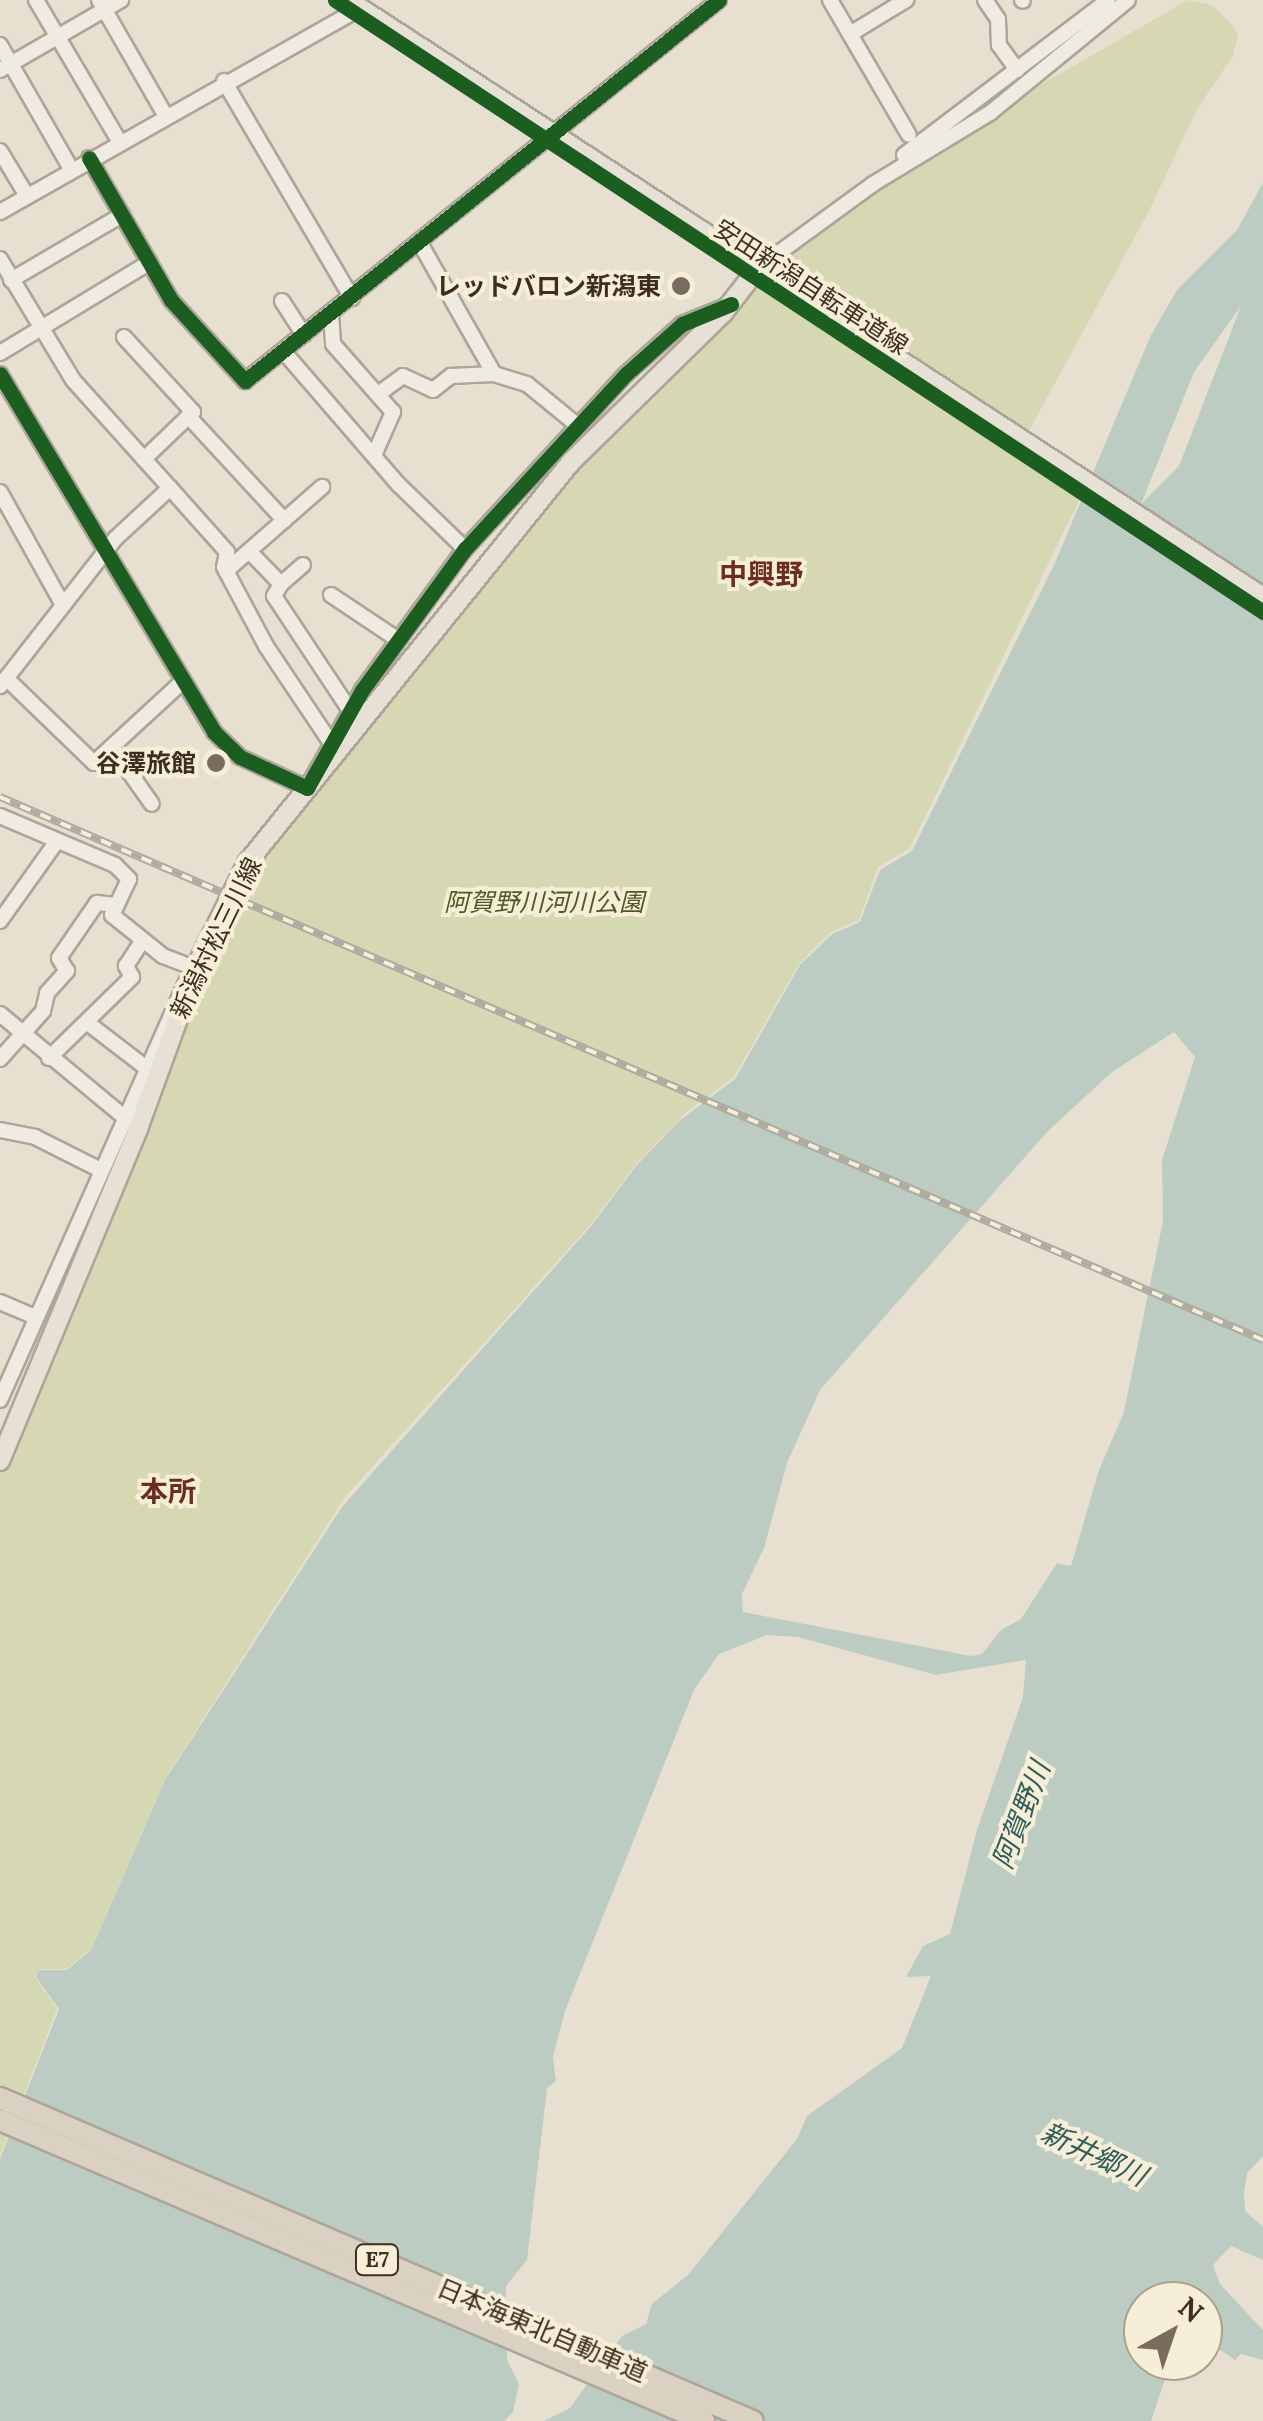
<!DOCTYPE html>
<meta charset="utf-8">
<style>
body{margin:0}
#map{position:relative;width:1263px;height:2421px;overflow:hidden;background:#e7e0d1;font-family:Lora,"Noto Sans JP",serif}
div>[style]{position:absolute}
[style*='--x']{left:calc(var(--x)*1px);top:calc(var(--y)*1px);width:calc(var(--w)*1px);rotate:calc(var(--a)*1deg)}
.green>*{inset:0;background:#d6d7b3}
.water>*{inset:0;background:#bcccc2}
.roads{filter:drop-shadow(2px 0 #ada599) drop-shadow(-2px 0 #ada599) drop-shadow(0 2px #ada599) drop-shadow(0 -2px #ada599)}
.minor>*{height:14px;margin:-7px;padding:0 7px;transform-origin:7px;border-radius:7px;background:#efebe3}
.major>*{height:18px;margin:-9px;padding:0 9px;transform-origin:9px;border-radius:9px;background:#e6e1d4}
.highway>*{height:20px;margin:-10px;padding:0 10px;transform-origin:10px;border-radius:10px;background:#dad1c2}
.rail>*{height:8px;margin-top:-4px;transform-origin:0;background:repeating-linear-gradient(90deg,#f7eed8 0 11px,#afaaa2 0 22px);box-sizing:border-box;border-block:2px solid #afaaa2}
.cycleway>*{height:15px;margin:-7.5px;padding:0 7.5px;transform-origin:7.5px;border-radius:7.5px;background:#1b5e20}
.dots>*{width:28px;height:28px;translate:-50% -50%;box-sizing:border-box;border:5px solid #f7eed8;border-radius:50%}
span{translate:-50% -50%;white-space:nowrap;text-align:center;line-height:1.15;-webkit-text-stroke:8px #f7eed8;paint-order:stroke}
.shield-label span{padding:2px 8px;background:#f7eed8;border:2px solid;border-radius:8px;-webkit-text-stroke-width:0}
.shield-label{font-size:22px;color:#3d2e20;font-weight:700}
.poi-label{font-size:25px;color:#3d2e20;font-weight:700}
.right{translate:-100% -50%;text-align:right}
.street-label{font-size:25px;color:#3d2e20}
.park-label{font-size:25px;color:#4d5a26;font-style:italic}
.neighbourhood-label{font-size:28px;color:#6b2e1e;font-weight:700}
.water-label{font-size:28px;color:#2f5d5a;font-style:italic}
.north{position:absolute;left:1123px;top:2281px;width:100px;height:100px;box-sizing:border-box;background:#f7eed8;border:2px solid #ada18e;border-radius:50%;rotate:40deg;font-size:28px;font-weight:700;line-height:40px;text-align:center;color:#3d2e20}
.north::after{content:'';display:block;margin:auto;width:35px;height:45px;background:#786c5e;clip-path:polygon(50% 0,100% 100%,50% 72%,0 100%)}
</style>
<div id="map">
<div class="green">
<i style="clip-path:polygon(1188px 0,1212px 5px,1231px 24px,1238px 34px,1233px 56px,1197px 109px,1149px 211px,1026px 436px,1090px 478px,910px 848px,878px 867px,859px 920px,831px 932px,799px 964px,734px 1077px,689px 1110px,636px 1164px,591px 1224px,345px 1497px,165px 1779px,91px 1949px,66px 1969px,40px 1969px,35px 1977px,57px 2009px,0 2156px,0 1472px,196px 978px,250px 868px,579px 463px,777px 265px,882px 186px,1023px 95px)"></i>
</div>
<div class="water">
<i style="clip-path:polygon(evenodd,1263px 183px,1263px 2156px,1247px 2173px,1244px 2193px,1245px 2211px,1263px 2227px,1263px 2260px,1231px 2246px,1213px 2265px,1220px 2284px,1263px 2330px,1263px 2360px,1241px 2354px,1235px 2360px,1203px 2338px,1203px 2301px,1143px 2301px,1143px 2361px,1171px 2361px,1151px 2421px,544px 2421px,570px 2408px,622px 2336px,646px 2324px,652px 2304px,689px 2274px,797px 2139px,807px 2116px,902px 2048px,931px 1976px,906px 1977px,923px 1946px,950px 1934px,977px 1830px,1023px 1697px,1026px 1660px,936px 1675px,798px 1637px,767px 1635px,719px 1654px,694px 1690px,565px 2011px,553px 2057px,556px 2081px,547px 2088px,527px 2260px,506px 2286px,507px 2360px,519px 2384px,513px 2412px,504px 2421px,0 2421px,0 2159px,59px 2009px,36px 1977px,39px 1970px,67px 1970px,91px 1950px,165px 1780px,342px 1507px,592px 1225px,636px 1166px,679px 1121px,735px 1079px,800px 965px,832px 934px,860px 922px,880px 870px,912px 851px,1054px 565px,1151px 335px,1177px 290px,1237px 230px,1263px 183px,1241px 306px,1179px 466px,1141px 504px,1194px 372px,1241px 306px,1263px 183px,1174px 1032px,1195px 1057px,1162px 1160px,1163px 1221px,1124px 1412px,1099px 1470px,1071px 1566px,1057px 1563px,1021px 1619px,1001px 1630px,982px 1654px,971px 1656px,743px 1612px,742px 1594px,764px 1548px,787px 1463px,820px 1390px,1048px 1131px,1112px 1072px,1174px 1032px)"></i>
</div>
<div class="roads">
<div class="minor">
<i style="--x:36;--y:0;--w:164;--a:59.5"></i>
<i style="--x:99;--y:0;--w:133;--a:60.1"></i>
<i style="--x:830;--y:0;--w:156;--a:59.7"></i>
<i style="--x:985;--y:0;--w:23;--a:56"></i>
<i style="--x:998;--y:19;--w:26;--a:88"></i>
<i style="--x:999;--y:45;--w:31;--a:54"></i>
<i style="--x:1022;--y:0;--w:1;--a:45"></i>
<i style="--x:850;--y:34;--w:66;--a:-31.3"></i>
<i style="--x:0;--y:45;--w:143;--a:60.2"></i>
<i style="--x:0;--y:70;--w:140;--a:-30"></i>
<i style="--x:224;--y:81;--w:252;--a:59.5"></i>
<i style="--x:0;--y:151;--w:52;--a:59"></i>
<i style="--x:904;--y:155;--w:256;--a:-37.2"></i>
<i style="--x:89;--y:158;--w:164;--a:60"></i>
<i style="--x:171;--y:300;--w:110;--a:47.6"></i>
<i style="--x:245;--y:381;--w:608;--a:-38.79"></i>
<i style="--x:0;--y:212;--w:414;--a:-29.5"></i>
<i style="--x:421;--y:245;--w:148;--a:60.5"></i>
<i style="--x:494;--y:374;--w:34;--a:17"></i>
<i style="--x:527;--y:384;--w:65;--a:39.4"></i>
<i style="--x:0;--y:259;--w:141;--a:58.9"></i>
<i style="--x:73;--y:380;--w:145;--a:48.1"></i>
<i style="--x:170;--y:488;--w:75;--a:137.2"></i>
<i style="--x:115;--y:539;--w:187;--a:128"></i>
<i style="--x:758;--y:268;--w:142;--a:-36.1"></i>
<i style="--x:873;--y:184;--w:137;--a:-31.3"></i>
<i style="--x:990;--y:113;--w:178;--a:-39.3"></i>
<i style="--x:11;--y:280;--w:129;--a:-30.4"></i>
<i style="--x:282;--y:301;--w:40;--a:57.1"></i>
<i style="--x:331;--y:314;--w:30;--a:86"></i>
<i style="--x:333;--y:344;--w:91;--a:48.6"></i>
<i style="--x:393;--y:412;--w:45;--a:113.7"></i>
<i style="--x:124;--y:337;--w:102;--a:47.4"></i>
<i style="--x:193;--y:412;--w:68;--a:136.2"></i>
<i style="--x:284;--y:352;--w:176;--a:49.2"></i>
<i style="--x:399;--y:485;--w:92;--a:44.1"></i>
<i style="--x:0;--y:353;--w:175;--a:-31.2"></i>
<i style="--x:0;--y:374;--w:417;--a:59.1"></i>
<i style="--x:214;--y:732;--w:36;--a:44"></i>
<i style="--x:240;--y:757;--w:74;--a:24.8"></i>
<i style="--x:307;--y:788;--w:112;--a:-60.7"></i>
<i style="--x:362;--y:690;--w:175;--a:-53.9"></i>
<i style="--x:465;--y:549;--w:238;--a:-47.4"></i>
<i style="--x:626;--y:374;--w:75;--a:-41.8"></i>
<i style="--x:682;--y:324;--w:53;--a:-22.2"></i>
<i style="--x:381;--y:392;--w:27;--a:-36"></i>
<i style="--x:403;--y:376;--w:33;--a:25"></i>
<i style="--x:433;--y:390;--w:23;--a:-38"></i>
<i style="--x:451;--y:376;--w:43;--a:-2.7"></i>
<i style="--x:188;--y:416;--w:142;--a:47.3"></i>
<i style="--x:170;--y:488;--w:86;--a:48.3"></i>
<i style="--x:227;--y:552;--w:15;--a:101"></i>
<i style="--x:224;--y:567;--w:89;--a:62"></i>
<i style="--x:266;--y:646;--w:113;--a:56.2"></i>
<i style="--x:0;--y:492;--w:129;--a:60.9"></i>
<i style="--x:249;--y:551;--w:46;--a:45.9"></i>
<i style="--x:281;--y:584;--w:29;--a:-41"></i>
<i style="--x:226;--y:571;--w:128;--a:-41.2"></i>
<i style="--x:281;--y:584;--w:14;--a:120"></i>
<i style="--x:274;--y:596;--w:136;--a:56.4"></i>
<i style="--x:331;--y:595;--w:79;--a:33.7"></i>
<i style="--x:6;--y:678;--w:122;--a:44"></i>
<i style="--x:94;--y:763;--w:120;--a:-42.6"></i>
<i style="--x:113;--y:749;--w:67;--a:54.7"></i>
<i style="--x:0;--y:816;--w:125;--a:23.1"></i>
<i style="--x:115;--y:865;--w:20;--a:45"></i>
<i style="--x:129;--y:879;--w:40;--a:115"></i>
<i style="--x:112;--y:915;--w:65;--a:38.8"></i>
<i style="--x:163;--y:956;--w:33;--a:21"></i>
<i style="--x:0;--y:921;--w:98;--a:-54.5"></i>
<i style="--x:0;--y:1014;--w:161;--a:39.7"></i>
<i style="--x:89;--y:1024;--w:71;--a:37.5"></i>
<i style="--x:49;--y:1058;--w:116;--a:-44.3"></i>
<i style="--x:132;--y:977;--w:13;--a:-119"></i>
<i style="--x:126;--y:966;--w:30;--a:-57"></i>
<i style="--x:0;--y:1059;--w:64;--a:-48.1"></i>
<i style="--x:43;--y:1011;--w:18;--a:-77"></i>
<i style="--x:47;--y:993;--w:30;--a:-48"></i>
<i style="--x:67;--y:971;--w:15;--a:-122"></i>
<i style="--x:59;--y:958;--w:67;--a:-55.4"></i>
<i style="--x:97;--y:903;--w:18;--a:6"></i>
<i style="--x:0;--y:1130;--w:36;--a:11"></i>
<i style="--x:35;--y:1137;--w:74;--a:26.6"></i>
<i style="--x:0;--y:1302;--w:38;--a:23"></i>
<i style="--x:0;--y:1400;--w:464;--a:-66"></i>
</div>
<div class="major">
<i style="--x:348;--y:0;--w:1093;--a:33.12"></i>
<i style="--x:0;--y:1461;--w:360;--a:-67.4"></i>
<i style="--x:138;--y:1129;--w:181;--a:-70"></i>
<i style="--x:200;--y:959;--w:107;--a:-63.9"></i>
<i style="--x:247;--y:863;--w:516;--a:-51.06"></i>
<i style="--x:571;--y:462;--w:213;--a:-44.4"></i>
<i style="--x:723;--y:313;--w:57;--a:-52.1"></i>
</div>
<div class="highway">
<i style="--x:0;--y:2098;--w:819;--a:23.22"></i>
<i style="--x:0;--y:2120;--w:766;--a:23.15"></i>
</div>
</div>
<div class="rail">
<i style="--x:0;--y:797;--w:1375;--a:23.26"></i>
</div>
<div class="cycleway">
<i style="--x:335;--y:0;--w:1112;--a:33.4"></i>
<i style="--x:89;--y:158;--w:164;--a:60"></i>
<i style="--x:171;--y:300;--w:110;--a:47.6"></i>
<i style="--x:245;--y:381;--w:608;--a:-38.79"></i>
<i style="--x:0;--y:374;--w:417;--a:59.1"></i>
<i style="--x:214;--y:732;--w:36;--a:44"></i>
<i style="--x:240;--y:757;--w:74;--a:24.8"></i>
<i style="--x:307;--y:788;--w:112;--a:-60.7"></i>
<i style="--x:362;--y:690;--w:175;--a:-53.9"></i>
<i style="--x:465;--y:549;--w:238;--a:-47.4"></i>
<i style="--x:626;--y:374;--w:75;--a:-41.8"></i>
<i style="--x:682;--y:324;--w:53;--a:-22.2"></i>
</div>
<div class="dots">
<i style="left:681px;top:286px;background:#786c5e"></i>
<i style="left:216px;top:763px;background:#786c5e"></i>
</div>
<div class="shield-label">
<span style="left:377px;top:2260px">E7</span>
</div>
<div class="poi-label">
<span class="right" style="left:661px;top:286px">レッドバロン新潟東</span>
<span class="right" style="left:196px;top:763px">谷澤旅館</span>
</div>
<div class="street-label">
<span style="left:811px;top:287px;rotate:33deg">安田新潟自転車道線</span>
<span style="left:216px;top:938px;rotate:-64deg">新潟村松三川線</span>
<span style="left:542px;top:2330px;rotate:23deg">日本海東北自動車道</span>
</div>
<div class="park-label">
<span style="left:544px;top:902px">阿賀野川河川公園</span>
</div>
<div class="neighbourhood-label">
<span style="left:761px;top:574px">中興野</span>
<span style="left:168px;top:1491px">本所</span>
</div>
<div class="water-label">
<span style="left:1021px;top:1815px;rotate:-69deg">阿賀野川</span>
<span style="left:1094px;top:2154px;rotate:25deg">新井郷川</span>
</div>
<div class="north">N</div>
</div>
